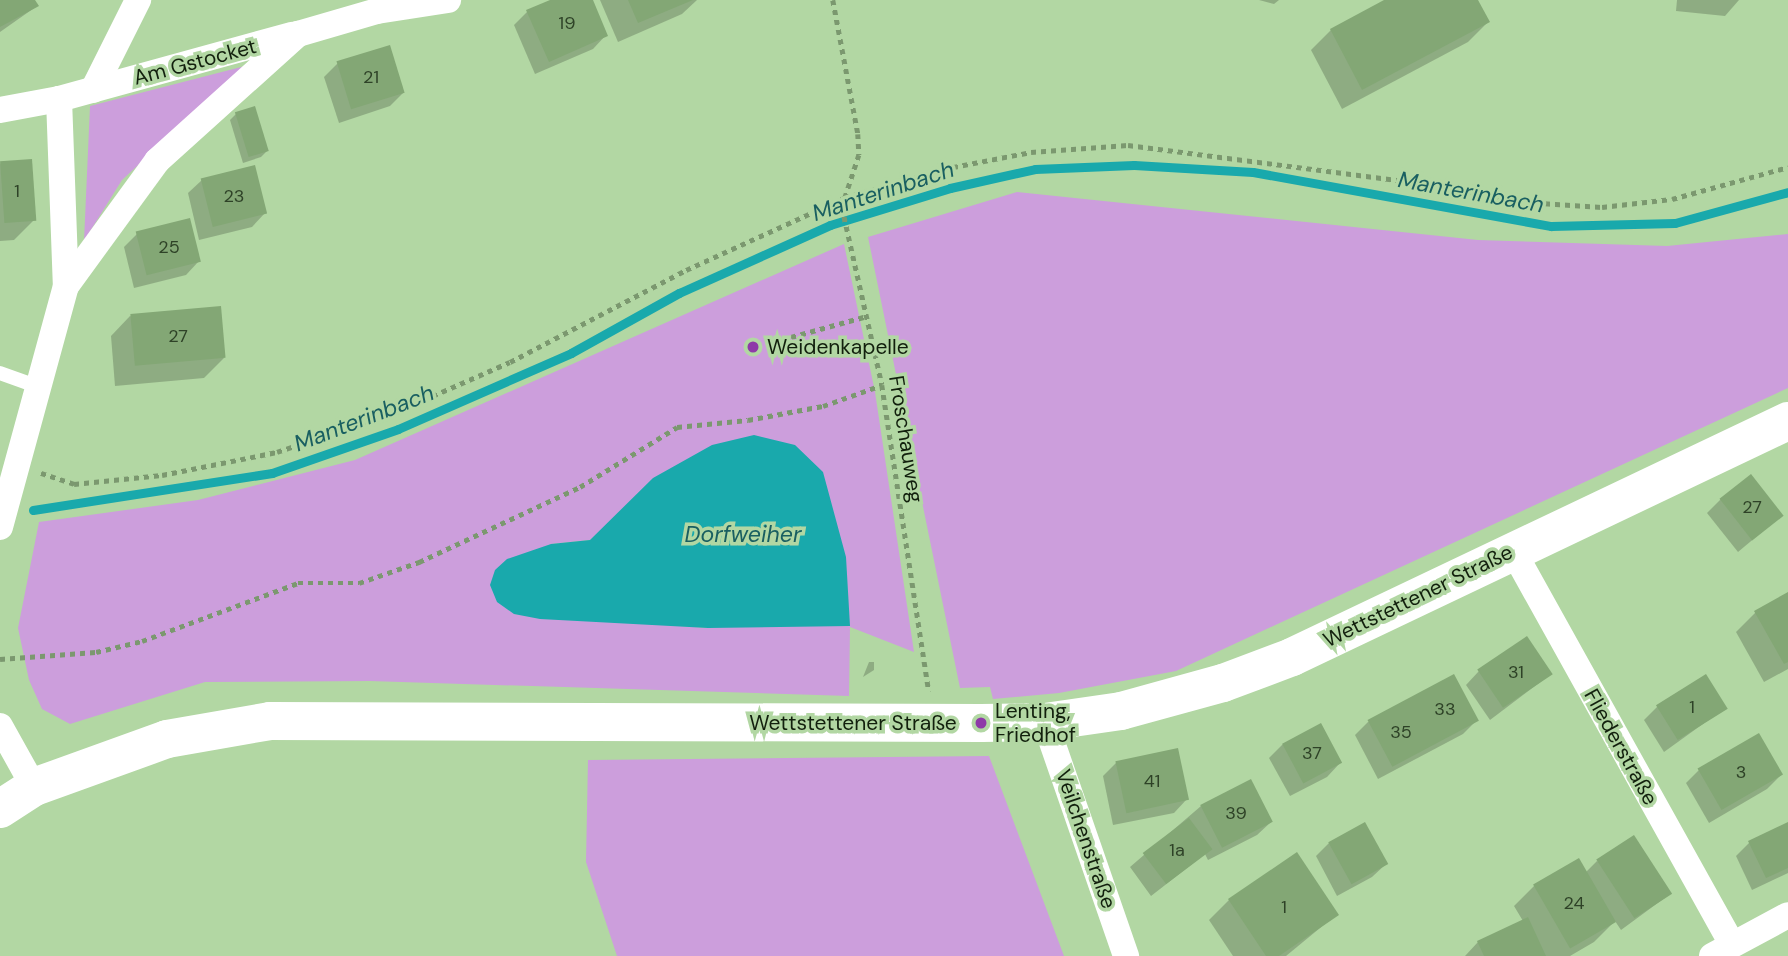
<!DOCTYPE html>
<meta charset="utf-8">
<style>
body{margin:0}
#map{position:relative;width:1788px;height:956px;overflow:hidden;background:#b2d7a3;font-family:"DM Sans",sans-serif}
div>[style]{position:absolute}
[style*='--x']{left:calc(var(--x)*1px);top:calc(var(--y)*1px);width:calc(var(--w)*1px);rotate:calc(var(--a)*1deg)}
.green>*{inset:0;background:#cc9edc}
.water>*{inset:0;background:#19a9ac}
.shadow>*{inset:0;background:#0003}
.stream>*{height:9px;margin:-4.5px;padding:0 4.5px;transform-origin:4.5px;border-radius:4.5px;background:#19a9ac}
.building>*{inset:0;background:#83a775;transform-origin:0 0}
.path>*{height:4.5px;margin-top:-2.25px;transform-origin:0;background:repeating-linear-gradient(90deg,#7b986f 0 5px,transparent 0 10px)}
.lane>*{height:14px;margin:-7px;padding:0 7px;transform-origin:7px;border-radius:7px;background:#fff}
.street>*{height:26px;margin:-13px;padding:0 13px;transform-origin:13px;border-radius:13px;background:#fff}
.secondary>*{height:38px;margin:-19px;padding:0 19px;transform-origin:19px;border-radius:19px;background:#fff}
.dots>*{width:19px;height:19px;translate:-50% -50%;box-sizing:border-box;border:4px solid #b2d7a3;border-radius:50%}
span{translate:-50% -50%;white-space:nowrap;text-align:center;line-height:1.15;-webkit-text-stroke:7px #b2d7a3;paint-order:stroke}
.number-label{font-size:18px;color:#2e4227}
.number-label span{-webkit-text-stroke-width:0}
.street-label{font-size:21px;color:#12200d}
.poi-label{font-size:21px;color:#12200d}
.left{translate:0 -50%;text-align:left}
.water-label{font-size:23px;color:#195f61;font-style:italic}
</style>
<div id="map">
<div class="green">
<i style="clip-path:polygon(245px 66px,122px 180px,84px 241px,90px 106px)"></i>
<i style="clip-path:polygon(1017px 192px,1478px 240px,1667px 246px,1788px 234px,1788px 388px,1176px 671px,1059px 693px,993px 699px,990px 687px,960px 688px,868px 237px)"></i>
<i style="clip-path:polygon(evenodd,844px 244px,875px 392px,914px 652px,850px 627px,849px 696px,370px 681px,205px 682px,70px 724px,42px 709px,29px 680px,18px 628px,39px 522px,198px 500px,355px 460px,844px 244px,622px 512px,708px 628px,514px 614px,551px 544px,590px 540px,622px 512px)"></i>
<i style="clip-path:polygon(989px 756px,1064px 956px,617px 956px,586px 862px,588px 760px)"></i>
</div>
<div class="water">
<i style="clip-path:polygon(754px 435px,795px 445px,823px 472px,846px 557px,850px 626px,708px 628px,540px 619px,514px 614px,497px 602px,490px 585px,495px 570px,507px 559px,551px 544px,590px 540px,653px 478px,712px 445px)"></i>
</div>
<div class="shadow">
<i style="clip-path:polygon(0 0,33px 0,37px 6px,0 32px)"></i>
<i style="clip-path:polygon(554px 0,591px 0,606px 35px,593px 49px,535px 74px,514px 25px,527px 12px)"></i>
<i style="clip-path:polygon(600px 0,697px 0,682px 14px,618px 42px)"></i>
<i style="clip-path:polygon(1259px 0,1279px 0,1274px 4px)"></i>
<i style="clip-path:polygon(1387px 0,1476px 0,1488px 22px,1468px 42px,1342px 109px,1311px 50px,1331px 30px)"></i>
<i style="clip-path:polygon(1677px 0,1739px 0,1725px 16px,1676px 11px)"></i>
<i style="clip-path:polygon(338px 63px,403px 93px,390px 106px,339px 123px,324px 77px)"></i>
<i style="clip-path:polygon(236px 114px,267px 151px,261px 157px,243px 163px,230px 120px)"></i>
<i style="clip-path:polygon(0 163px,34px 220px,14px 240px,0 241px)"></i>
<i style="clip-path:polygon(202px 180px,265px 213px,252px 227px,199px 240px,188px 193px)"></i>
<i style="clip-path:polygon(137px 234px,199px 261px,186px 275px,134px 288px,124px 247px)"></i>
<i style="clip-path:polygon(130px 316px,224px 358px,204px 378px,115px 386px,111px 336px)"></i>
<i style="clip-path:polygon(1721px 499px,1781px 516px,1738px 552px,1707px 513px)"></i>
<i style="clip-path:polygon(1788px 594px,1788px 669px,1764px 682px,1736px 632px,1756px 612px)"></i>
<i style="clip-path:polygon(869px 662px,874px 662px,874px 670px,863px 677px)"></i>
<i style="clip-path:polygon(1479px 671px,1551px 674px,1490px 720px,1466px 685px)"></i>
<i style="clip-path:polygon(1657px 707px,1725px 708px,1664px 752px,1644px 720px)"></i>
<i style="clip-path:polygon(1477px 720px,1463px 734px,1378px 779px,1355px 735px,1368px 722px)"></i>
<i style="clip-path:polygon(1320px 725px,1340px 763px,1327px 777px,1290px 796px,1269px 758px,1283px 744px)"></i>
<i style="clip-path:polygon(1116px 763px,1187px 799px,1174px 813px,1113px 825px,1103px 776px)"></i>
<i style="clip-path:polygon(1699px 770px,1781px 775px,1767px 789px,1709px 823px,1686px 783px)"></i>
<i style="clip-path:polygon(1201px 806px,1271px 822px,1257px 835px,1208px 860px,1205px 854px,1151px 896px,1130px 867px)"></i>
<i style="clip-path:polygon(1788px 824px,1788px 873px,1752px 890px,1736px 856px,1749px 843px)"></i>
<i style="clip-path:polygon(1329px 843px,1386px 864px,1372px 877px,1337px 896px,1316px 856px)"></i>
<i style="clip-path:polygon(1297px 855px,1337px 914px,1286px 956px,1233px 956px,1209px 920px,1229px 900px)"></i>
<i style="clip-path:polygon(1579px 860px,1585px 873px,1597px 861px,1670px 894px,1621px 930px,1615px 921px,1594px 942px,1570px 956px,1465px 956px,1478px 942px,1523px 921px,1514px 906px,1534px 886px)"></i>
</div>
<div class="stream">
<i style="--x:33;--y:510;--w:242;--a:-8.8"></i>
<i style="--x:272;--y:473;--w:133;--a:-19.2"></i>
<i style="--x:398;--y:429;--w:189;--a:-23.7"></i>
<i style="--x:571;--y:353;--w:124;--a:-29.1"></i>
<i style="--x:679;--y:293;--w:166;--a:-24.2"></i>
<i style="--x:830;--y:225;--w:126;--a:-17.1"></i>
<i style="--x:950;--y:188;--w:87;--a:-12.6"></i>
<i style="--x:1035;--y:169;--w:99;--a:-2.3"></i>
<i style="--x:1134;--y:165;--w:119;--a:3.4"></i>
<i style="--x:1253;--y:172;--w:303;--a:10.3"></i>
<i style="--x:1551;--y:226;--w:124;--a:-1.4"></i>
<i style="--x:1675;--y:223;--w:117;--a:-15.3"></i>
</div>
<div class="building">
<i style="clip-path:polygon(0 0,35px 0,39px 6px,0 27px)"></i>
<i style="clip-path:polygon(550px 0,593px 0,608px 36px,549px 62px,526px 10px)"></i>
<i style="clip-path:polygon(628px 0,693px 0,638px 23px)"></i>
<i style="clip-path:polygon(1384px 0,1478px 0,1490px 22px,1362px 90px,1330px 29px)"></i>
<i style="left:390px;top:45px;width:50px;height:56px;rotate:73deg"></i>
<i style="left:255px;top:106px;width:47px;height:21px;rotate:73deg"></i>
<i style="left:32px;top:159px;width:62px;height:32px;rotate:86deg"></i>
<i style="left:255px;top:165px;width:50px;height:56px;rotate:76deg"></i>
<i style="left:190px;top:218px;width:45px;height:56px;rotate:76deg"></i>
<i style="left:221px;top:306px;width:52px;height:91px;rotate:85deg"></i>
<i style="left:1751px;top:474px;width:53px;height:40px;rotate:52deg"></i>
<i style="clip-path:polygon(1788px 592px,1788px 662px,1784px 664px,1754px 611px)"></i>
<i style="left:1527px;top:636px;width:46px;height:60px;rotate:56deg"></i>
<i style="left:1454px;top:674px;width:53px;height:98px;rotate:62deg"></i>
<i style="left:1706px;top:674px;width:41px;height:59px;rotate:58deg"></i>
<i style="left:1321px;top:723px;width:45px;height:44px;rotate:62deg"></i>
<i style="left:1759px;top:733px;width:48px;height:71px;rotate:60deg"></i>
<i style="left:1178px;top:748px;width:53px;height:64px;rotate:78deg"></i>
<i style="left:1251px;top:779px;width:48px;height:57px;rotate:63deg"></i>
<i style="left:1189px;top:818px;width:39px;height:58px;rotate:53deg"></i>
<i style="left:1365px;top:822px;width:48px;height:42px;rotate:61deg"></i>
<i style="clip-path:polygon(1788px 822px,1788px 868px,1766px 878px,1748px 841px)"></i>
<i style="left:1634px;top:835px;width:70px;height:45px;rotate:57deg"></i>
<i style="clip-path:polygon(1297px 852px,1339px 915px,1279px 956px,1266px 956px,1228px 899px)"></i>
<i style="left:1579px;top:858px;width:74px;height:53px;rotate:60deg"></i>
<i style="clip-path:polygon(1528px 917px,1546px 956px,1484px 956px,1477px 941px)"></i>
</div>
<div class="path">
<i style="--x:833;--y:0;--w:136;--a:79.4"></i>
<i style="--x:858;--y:134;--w:21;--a:87"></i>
<i style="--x:859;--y:155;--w:55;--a:108.1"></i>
<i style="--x:842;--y:207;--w:182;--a:77.3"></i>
<i style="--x:882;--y:385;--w:310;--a:81.3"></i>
<i style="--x:791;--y:337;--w:79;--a:-15.4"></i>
<i style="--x:41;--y:473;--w:35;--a:18"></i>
<i style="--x:74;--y:484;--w:88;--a:-5.8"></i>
<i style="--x:162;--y:475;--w:117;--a:-11.3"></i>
<i style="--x:277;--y:452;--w:126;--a:-18.6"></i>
<i style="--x:396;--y:412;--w:124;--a:-23.7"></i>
<i style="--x:510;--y:362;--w:199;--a:-27.6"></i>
<i style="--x:686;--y:270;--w:174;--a:-24.5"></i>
<i style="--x:844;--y:198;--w:103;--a:-16.3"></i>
<i style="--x:943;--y:169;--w:90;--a:-10.9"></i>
<i style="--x:1031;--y:152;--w:97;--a:-4.1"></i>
<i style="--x:1128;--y:145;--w:271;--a:7.4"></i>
<i style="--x:1397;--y:180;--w:130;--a:9.8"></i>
<i style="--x:1525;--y:202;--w:77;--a:3.7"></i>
<i style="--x:1602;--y:207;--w:70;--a:-6.5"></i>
<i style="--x:1672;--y:199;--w:120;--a:-15.4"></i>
<i style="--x:0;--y:659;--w:96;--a:-4.2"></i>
<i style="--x:96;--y:652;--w:47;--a:-13.4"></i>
<i style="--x:142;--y:641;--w:166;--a:-20.4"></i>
<i style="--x:298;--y:583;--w:61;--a:0"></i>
<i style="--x:359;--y:583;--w:64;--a:-19.3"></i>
<i style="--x:419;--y:562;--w:178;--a:-25"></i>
<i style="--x:580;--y:487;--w:114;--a:-31.7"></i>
<i style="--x:677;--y:427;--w:71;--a:-5.6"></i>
<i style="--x:748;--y:420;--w:76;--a:-10.6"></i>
<i style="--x:823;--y:406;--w:63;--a:-19.6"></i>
</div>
<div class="lane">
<i style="--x:0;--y:373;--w:41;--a:19.7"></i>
</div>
<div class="street">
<i style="--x:93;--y:90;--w:101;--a:-63.4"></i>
<i style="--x:59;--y:99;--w:187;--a:87.9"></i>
<i style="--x:0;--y:110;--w:60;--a:-10.6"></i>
<i style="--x:59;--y:99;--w:242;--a:-15.4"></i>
<i style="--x:0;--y:527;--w:250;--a:-74.7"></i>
<i style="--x:66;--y:286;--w:155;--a:-53.9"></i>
<i style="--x:157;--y:161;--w:190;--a:-42"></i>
<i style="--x:298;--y:34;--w:82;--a:-16.2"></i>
<i style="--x:377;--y:11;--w:72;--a:-8.8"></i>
<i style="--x:1512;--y:549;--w:452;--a:60.9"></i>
<i style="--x:1045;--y:722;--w:248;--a:70.9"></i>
<i style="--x:0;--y:726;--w:70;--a:60.9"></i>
<i style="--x:1712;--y:956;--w:86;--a:-28.3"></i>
</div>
<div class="secondary">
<i style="--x:0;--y:809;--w:40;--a:-32.9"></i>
<i style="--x:34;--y:787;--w:141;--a:-19.8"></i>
<i style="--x:167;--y:739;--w:105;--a:-9.9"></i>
<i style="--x:270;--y:721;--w:711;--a:0.16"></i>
<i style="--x:981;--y:723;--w:64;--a:-0.9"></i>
<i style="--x:1045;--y:722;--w:77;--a:-8.2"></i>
<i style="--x:1121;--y:711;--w:106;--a:-15.4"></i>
<i style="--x:1223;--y:683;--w:74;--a:-20.6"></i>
<i style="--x:1292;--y:657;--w:549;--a:-25.45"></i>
</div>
<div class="dots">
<i style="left:753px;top:347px;background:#8e3aa8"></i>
<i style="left:981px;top:723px;background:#8e3aa8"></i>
</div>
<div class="number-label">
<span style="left:567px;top:23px">19</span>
<span style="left:371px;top:77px">21</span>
<span style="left:17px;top:191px">1</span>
<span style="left:234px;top:196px">23</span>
<span style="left:169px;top:247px">25</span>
<span style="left:178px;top:336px">27</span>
<span style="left:1752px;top:507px">27</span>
<span style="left:1516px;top:672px">31</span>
<span style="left:1692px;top:707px">1</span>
<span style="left:1445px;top:709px">33</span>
<span style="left:1401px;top:732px">35</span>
<span style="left:1312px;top:753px">37</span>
<span style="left:1741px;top:772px">3</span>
<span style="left:1152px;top:781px">41</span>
<span style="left:1236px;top:813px">39</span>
<span style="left:1177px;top:850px">1a</span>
<span style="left:1574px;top:903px">24</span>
<span style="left:1284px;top:907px">1</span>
</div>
<div class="street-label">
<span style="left:195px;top:62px;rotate:-15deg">Am Gstocket</span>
<span style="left:906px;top:439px;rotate:81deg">Froschauweg</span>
<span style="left:1418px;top:596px;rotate:-26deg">Wettstettener Straße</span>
<span style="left:853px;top:723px">Wettstettener Straße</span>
<span style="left:1621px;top:747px;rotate:61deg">Fliederstraße</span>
<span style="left:1086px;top:839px;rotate:71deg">Veilchenstraße</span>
</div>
<div class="poi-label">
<span class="left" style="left:767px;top:347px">Weidenkapelle</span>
<span class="left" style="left:995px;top:723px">Lenting,<br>Friedhof</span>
</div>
<div class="water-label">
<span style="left:883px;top:191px;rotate:-18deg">Manterinbach</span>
<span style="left:1471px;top:192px;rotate:10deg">Manterinbach</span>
<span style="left:364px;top:418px;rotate:-21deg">Manterinbach</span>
<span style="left:743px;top:534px">Dorfweiher</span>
</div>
</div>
